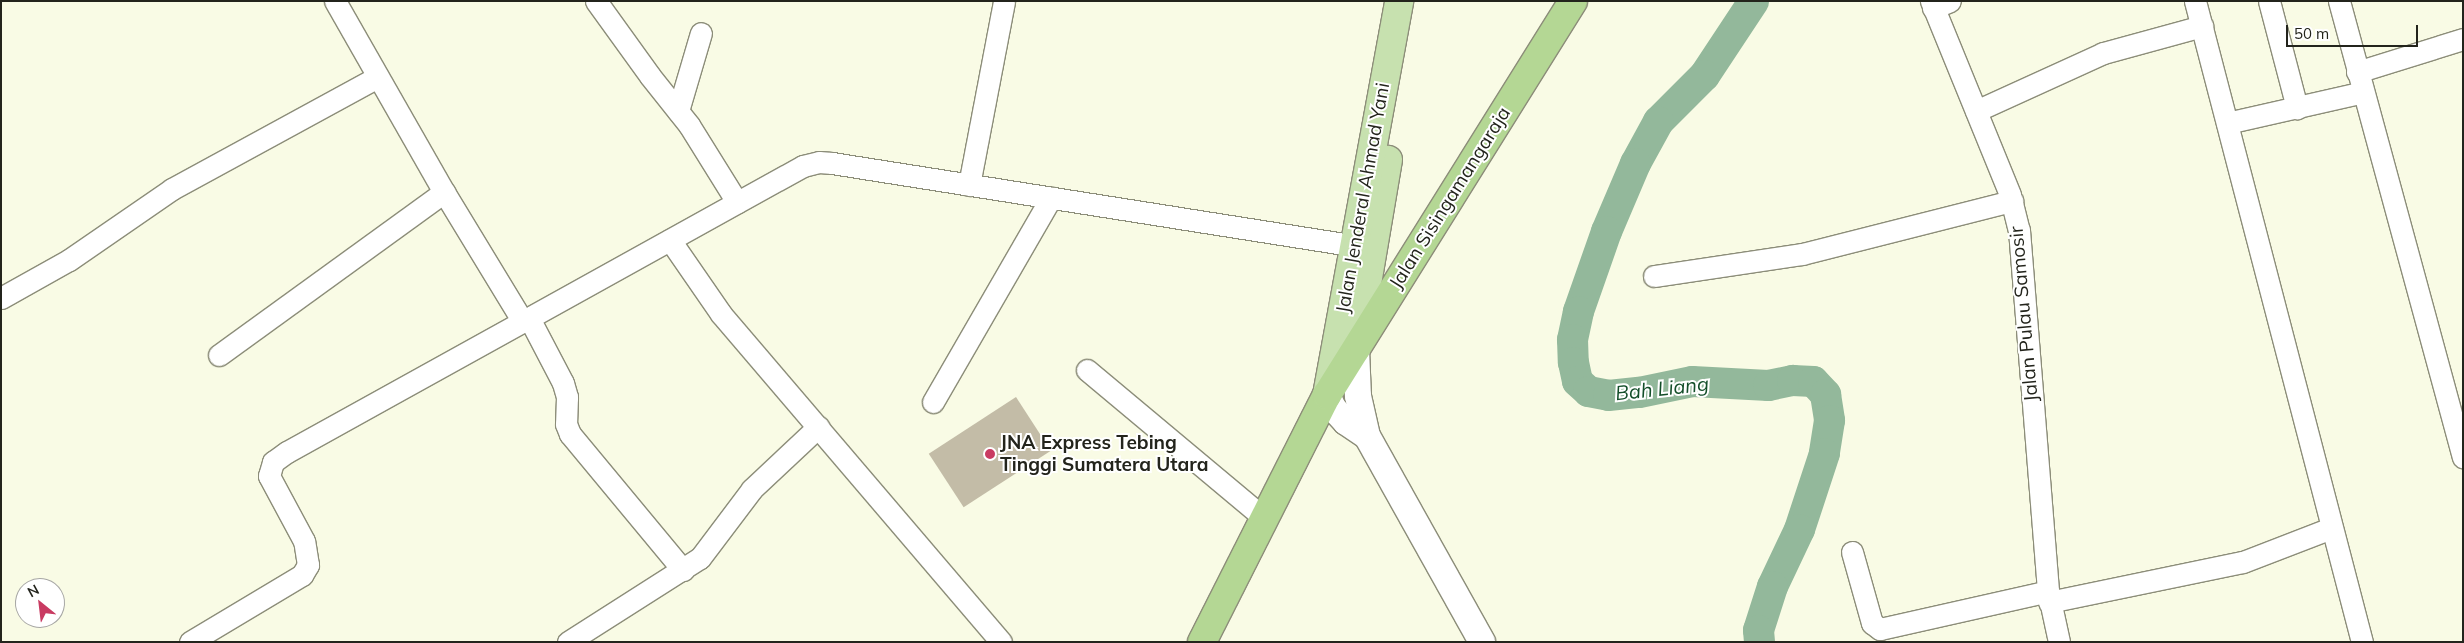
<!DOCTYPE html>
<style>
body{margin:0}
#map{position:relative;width:2464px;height:643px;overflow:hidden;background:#f9fbe5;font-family:Mulish,sans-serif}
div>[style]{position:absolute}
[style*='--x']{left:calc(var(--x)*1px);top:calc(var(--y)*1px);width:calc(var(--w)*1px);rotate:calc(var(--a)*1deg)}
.river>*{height:31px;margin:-15.5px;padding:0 15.5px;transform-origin:15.5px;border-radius:15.5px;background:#93b89b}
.building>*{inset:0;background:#c3bca7;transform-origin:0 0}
.roads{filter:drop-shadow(1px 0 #8c8d79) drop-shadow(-1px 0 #8c8d79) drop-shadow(0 1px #8c8d79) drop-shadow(0 -1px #8c8d79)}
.minor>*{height:21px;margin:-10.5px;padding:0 10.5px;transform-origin:10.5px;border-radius:10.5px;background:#fff}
.tertiary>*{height:26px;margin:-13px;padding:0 13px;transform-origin:13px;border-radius:13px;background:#fff}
.primary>*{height:28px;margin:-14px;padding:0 14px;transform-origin:14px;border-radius:14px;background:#c7e1af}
.trunk>*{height:28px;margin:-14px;padding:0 14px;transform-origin:14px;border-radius:14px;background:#b4d794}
.dots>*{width:14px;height:14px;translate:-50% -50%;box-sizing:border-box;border:2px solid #fff;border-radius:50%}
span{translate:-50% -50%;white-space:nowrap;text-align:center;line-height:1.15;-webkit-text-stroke:4px #fff;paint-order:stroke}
.street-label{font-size:19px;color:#23241c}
.poi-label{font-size:19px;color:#23241c;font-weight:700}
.left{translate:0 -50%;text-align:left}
.water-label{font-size:20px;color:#134e29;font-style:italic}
.frame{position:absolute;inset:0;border:2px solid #23241c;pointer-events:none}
.north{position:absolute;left:15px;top:578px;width:50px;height:50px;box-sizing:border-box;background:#fff;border:1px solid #a7a7a4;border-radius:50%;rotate:331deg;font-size:14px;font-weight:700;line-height:20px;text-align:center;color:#23241c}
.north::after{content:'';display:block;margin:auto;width:18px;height:22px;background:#c93b62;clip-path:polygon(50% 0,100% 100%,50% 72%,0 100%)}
.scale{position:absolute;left:2286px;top:25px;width:132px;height:22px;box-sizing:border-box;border:2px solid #23241c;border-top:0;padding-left:6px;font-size:15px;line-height:18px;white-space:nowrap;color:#23241c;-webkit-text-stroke:4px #fff;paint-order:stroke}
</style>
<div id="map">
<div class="river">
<i style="--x:1753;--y:1;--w:89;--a:123.5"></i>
<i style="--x:1704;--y:75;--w:65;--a:135"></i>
<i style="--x:1658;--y:121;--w:48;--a:118.7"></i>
<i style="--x:1635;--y:163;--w:74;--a:113.1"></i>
<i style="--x:1606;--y:231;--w:85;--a:109.3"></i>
<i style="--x:1578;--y:311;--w:29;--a:102"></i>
<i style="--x:1572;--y:339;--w:23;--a:88"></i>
<i style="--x:1573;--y:362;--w:19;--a:78"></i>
<i style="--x:1577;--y:381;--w:15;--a:42"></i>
<i style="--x:1588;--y:391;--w:20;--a:11"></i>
<i style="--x:1608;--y:395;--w:31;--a:-6"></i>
<i style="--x:1639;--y:392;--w:54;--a:-11.7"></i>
<i style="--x:1692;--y:381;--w:76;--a:3"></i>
<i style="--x:1768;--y:385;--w:25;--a:-12"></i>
<i style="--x:1792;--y:380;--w:21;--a:3"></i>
<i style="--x:1813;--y:381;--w:18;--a:47"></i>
<i style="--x:1825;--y:394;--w:26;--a:81"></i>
<i style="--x:1829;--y:420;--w:33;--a:99"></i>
<i style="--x:1824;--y:453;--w:80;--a:108.2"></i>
<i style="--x:1799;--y:529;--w:63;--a:115.3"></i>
<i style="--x:1772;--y:586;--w:46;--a:107.7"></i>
<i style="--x:1758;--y:630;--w:12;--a:85"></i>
</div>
<div class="building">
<i style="left:1016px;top:397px;width:64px;height:104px;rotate:57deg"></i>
</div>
<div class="roads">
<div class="minor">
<i style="--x:335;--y:1;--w:220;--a:60.3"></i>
<i style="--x:444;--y:192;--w:152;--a:58.7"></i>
<i style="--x:596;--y:1;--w:92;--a:54.2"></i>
<i style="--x:650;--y:76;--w:63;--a:51.5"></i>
<i style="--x:689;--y:125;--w:91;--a:58.1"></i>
<i style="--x:1931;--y:1;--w:209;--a:67.8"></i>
<i style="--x:2010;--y:195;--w:36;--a:76"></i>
<i style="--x:2019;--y:230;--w:362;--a:85.4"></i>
<i style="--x:2048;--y:591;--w:52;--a:77.8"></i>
<i style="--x:2195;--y:1;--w:662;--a:75.4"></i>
<i style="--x:2269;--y:1;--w:111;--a:75.3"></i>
<i style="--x:2339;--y:1;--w:473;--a:74.8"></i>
<i style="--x:1933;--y:8;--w:18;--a:-22"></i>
<i style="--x:2357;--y:72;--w:111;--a:-17.3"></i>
<i style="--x:678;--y:111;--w:81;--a:-73.6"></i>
<i style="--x:1976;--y:111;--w:140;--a:-24.5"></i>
<i style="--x:2103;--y:53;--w:103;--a:-15.3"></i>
<i style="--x:2227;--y:123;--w:139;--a:-12.8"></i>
<i style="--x:969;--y:185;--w:187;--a:-79.2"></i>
<i style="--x:670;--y:240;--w:90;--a:55.4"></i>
<i style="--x:721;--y:314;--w:431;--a:49.5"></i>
<i style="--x:1654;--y:276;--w:150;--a:-8.5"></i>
<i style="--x:1802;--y:254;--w:217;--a:-14.2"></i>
<i style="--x:1;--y:298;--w:78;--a:-29.2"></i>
<i style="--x:69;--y:260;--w:125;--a:-34.6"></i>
<i style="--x:172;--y:189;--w:234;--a:-28.6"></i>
<i style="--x:529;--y:318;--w:73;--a:62.4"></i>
<i style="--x:563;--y:383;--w:15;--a:74"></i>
<i style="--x:567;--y:397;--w:27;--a:92"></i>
<i style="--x:566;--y:424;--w:11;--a:68"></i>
<i style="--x:570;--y:434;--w:177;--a:50.3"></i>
<i style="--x:219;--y:355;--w:278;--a:-35.9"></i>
<i style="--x:1087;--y:370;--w:232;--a:39.9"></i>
<i style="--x:933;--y:402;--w:236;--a:-60"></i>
<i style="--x:1852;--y:552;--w:74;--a:74.3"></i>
<i style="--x:1872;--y:623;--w:10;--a:37"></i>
<i style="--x:1880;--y:629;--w:172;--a:-12.7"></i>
<i style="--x:2049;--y:602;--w:198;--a:-11.7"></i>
<i style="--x:2243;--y:562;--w:94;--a:-21.1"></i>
<i style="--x:190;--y:642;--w:131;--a:-30.9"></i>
<i style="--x:302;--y:575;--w:12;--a:-59"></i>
<i style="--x:308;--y:565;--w:24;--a:-99"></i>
<i style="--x:304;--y:541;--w:74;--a:-118.3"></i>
<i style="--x:269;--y:476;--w:15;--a:-74"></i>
<i style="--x:273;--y:462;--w:17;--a:-36"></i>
<i style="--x:287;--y:452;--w:590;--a:-29"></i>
<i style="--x:803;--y:166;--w:16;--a:-14"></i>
<i style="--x:819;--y:162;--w:13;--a:4"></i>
<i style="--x:832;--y:163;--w:544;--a:8.99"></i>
<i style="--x:568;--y:642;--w:156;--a:-32.5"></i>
<i style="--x:700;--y:558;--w:86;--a:-53"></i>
<i style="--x:752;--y:489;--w:91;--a:-43.2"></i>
</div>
<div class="tertiary">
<i style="--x:1356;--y:349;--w:47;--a:87.6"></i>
<i style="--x:1358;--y:396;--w:41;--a:77.3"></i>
<i style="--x:1367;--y:436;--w:236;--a:60.8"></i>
<i style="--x:1327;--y:395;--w:14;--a:65"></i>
<i style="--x:1333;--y:408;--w:19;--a:47"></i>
<i style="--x:1346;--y:422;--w:25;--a:34"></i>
</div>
<div class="primary">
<i style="--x:1356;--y:349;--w:192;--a:-80.4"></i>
<i style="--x:1327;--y:395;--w:401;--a:-79.6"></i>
</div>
<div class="trunk">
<i style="--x:1202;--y:642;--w:277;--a:-63.2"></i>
<i style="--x:1327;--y:395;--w:464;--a:-58"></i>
</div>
</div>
<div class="dots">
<i style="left:990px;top:454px;background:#c93b62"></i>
</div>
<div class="street-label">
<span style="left:1363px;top:198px;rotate:-80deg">Jalan Jenderal Ahmad Yani</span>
<span style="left:1450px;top:198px;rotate:-58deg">Jalan Sisingamangaraja</span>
<span style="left:2024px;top:314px;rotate:-95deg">Jalan Pulau Samosir</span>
</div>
<div class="poi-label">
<span class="left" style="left:1000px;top:454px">JNA Express Tebing<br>Tinggi Sumatera Utara</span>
</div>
<div class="water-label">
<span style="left:1662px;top:388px;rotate:-6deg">Bah Liang</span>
</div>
<div class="frame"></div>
<div class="north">N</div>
<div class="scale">50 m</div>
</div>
